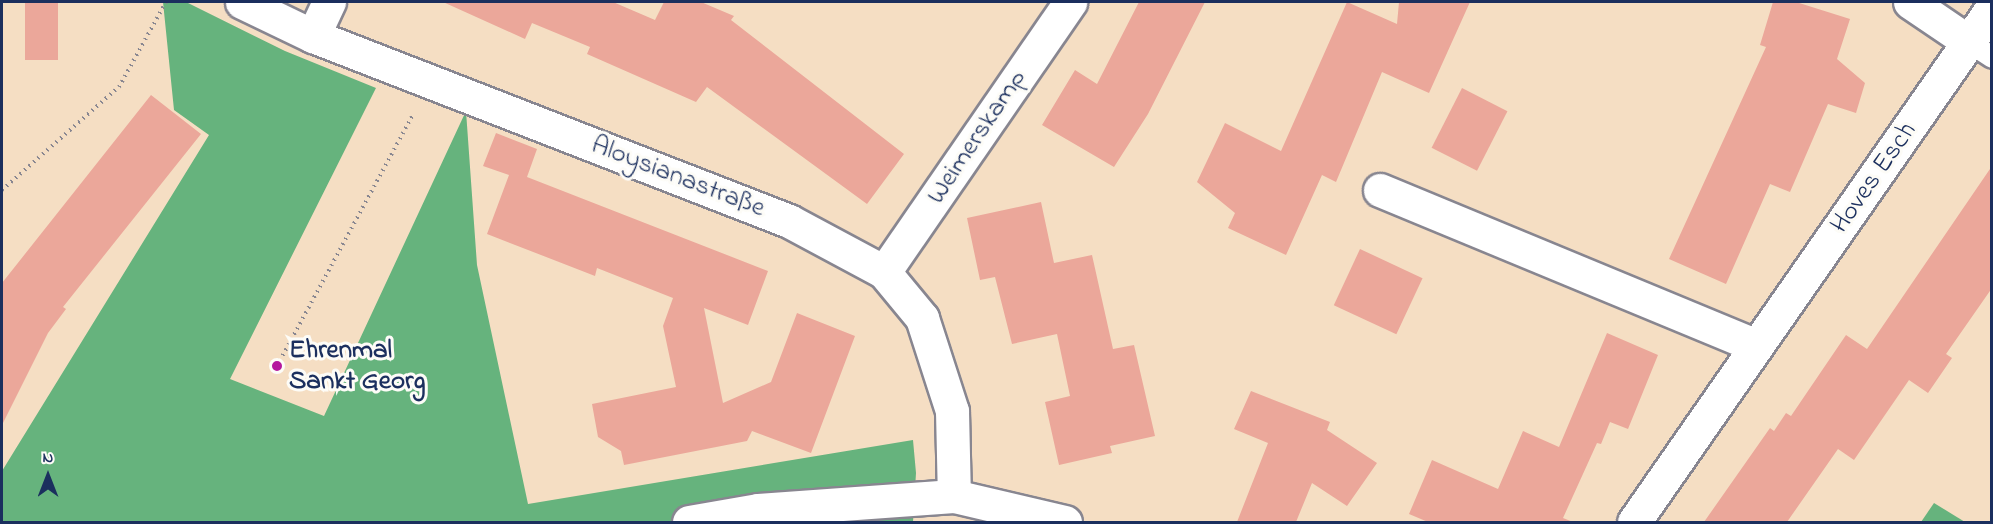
<!DOCTYPE html>
<meta charset="utf-8">
<style>
body{margin:0}
#map{position:relative;width:1993px;height:524px;overflow:hidden;background:#f5dec3;font-family:"Indie Flower",sans-serif}
div>[style]{position:absolute}
[style*='--x']{left:calc(var(--x)*1px);top:calc(var(--y)*1px);width:calc(var(--w)*1px);rotate:calc(var(--a)*1deg)}
.forest>*{inset:0;background:#66b37d}
.building>*{inset:0;background:#eba79a;transform-origin:0 0}
.path>*{height:4px;margin-top:-2px;transform-origin:0;background:repeating-linear-gradient(90deg,#888690 0 1.5px,transparent 0 6px)}
.roads{filter:drop-shadow(2px 0 #888690) drop-shadow(-2px 0 #888690) drop-shadow(0 2px #888690) drop-shadow(0 -2px #888690)}
.lane>*{height:21px;margin:-10.5px;padding:0 10.5px;transform-origin:10.5px;border-radius:10.5px;background:#fff}
.street>*{height:33px;margin:-16.5px;padding:0 16.5px;transform-origin:16.5px;border-radius:16.5px;background:#fff}
.dots>*{width:16px;height:16px;translate:-50% -50%;box-sizing:border-box;border:3px solid #fdfcf7;border-radius:50%}
span{translate:-50% -50%;white-space:nowrap;text-align:center;line-height:1.15;-webkit-text-stroke:6px #fdfcf7;paint-order:stroke}
.street-label{font-size:27px;color:#1b2f5e}
.poi-label{font-size:27px;color:#1b2f5e;font-weight:700}
.left{translate:0 -50%;text-align:left}
.frame{position:absolute;inset:0;border:3px solid #1b2f5e;pointer-events:none}
.north{position:absolute;left:18px;top:446px;width:60px;height:60px;-webkit-text-stroke:4px #fdfcf7;paint-order:stroke;rotate:0deg;font-size:16px;font-weight:700;line-height:24px;text-align:center;color:#1b2f5e}
.north::after{content:'';display:block;margin:auto;width:21px;height:27px;background:#1b2f5e;clip-path:polygon(50% 0,100% 100%,50% 72%,0 100%)}
</style>
<div id="map">
<div class="forest">
<i style="clip-path:polygon(163px 2px,186px 2px,285px 51px,376px 88px,230px 379px,324px 416px,466px 111px,477px 265px,528px 504px,913px 440px,916px 473px,913px 522px,2px 522px,2px 471px,209px 135px,174px 110px)"></i>
<i style="clip-path:polygon(1934px 503px,1965px 522px,1921px 522px)"></i>
</div>
<div class="building">
<i style="left:25px;top:2px;width:33px;height:58px"></i>
<i style="clip-path:polygon(443px 2px,613px 2px,655px 20px,664px 2px,701px 2px,734px 16px,731px 20px,904px 154px,867px 204px,707px 87px,696px 102px,587px 54px,590px 47px,532px 23px,525px 39px)"></i>
<i style="clip-path:polygon(1139px 2px,1205px 2px,1148px 114px,1114px 167px,1042px 125px,1075px 70px,1097px 84px)"></i>
<i style="clip-path:polygon(1347px 2px,1397px 24px,1399px 2px,1470px 2px,1429px 93px,1382px 72px,1336px 182px,1322px 175px,1286px 255px,1228px 228px,1235px 213px,1197px 182px,1225px 123px,1281px 151px)"></i>
<i style="clip-path:polygon(1773px 2px,1796px 2px,1850px 19px,1837px 59px,1865px 83px,1856px 113px,1828px 104px,1790px 192px,1770px 184px,1726px 284px,1669px 259px,1766px 47px,1760px 45px)"></i>
<i style="left:1462px;top:88px;width:51px;height:67px;rotate:27deg"></i>
<i style="clip-path:polygon(151px 95px,201px 134px,63px 307px,66px 309px,48px 333px,2px 425px,2px 283px)"></i>
<i style="clip-path:polygon(496px 133px,537px 149px,527px 177px,768px 271px,748px 325px,704px 308px,723px 403px,771px 382px,797px 313px,855px 336px,811px 453px,752px 431px,747px 441px,624px 465px,621px 451px,598px 437px,592px 404px,676px 387px,663px 326px,673px 298px,597px 268px,595px 276px,487px 234px,509px 175px,483px 166px)"></i>
<i style="clip-path:polygon(1992px 166px,1992px 288px,1946px 354px,1952px 358px,1928px 393px,1909px 380px,1854px 460px,1838px 449px,1787px 522px,1704px 522px,1770px 428px,1774px 431px,1786px 413px,1791px 416px,1846px 335px,1867px 349px)"></i>
<i style="clip-path:polygon(1041px 202px,1054px 263px,1092px 255px,1113px 349px,1134px 345px,1155px 436px,1110px 446px,1112px 453px,1059px 465px,1045px 402px,1070px 396px,1057px 334px,1012px 344px,995px 277px,980px 280px,967px 218px)"></i>
<i style="left:1360px;top:249px;width:69px;height:62px;rotate:25deg"></i>
<i style="clip-path:polygon(1607px 333px,1658px 355px,1628px 429px,1610px 422px,1601px 444px,1597px 443px,1563px 518px,1573px 522px,1428px 522px,1409px 514px,1432px 460px,1498px 489px,1523px 431px,1559px 447px)"></i>
<i style="clip-path:polygon(1251px 391px,1330px 422px,1327px 430px,1377px 463px,1347px 506px,1312px 483px,1296px 522px,1237px 522px,1268px 443px,1234px 429px)"></i>
</div>
<div class="path">
<i style="--x:2;--y:190;--w:156;--a:-41.4"></i>
<i style="--x:119;--y:87;--w:97;--a:-61.1"></i>
<i style="--x:277;--y:366;--w:286;--a:-61.6"></i>
</div>
<div class="roads">
<div class="lane">
<i style="--x:1969;--y:42;--w:27;--a:33"></i>
</div>
<div class="street">
<i style="--x:242;--y:2;--w:79;--a:25.6"></i>
<i style="--x:313;--y:36;--w:511;--a:21.24"></i>
<i style="--x:789;--y:221;--w:108;--a:28.2"></i>
<i style="--x:884;--y:272;--w:60;--a:50.4"></i>
<i style="--x:922;--y:318;--w:98;--a:72.1"></i>
<i style="--x:952;--y:411;--w:85;--a:88.7"></i>
<i style="--x:1910;--y:2;--w:71;--a:34.1"></i>
<i style="--x:313;--y:36;--w:38;--a:-65"></i>
<i style="--x:1380;--y:190;--w:407;--a:22.5"></i>
<i style="--x:884;--y:272;--w:328;--a:-55.4"></i>
<i style="--x:689;--y:522;--w:70;--a:-9.9"></i>
<i style="--x:758;--y:510;--w:196;--a:-4.1"></i>
<i style="--x:954;--y:496;--w:114;--a:13.2"></i>
<i style="--x:1634;--y:522;--w:626;--a:-55.14"></i>
</div>
</div>
<div class="dots">
<i style="left:277px;top:366px;background:#b5179e"></i>
</div>
<div class="street-label">
<span style="left:977px;top:137px;rotate:-56deg">Weimerskamp</span>
<span style="left:678px;top:177px;rotate:21deg">Aloysianastraße</span>
<span style="left:1874px;top:178px;rotate:-55deg">Hoves Esch</span>
</div>
<div class="poi-label">
<span class="left" style="left:289px;top:366px">Ehrenmal<br>Sankt Georg</span>
</div>
<div class="frame"></div>
<div class="north">N</div>
</div>
